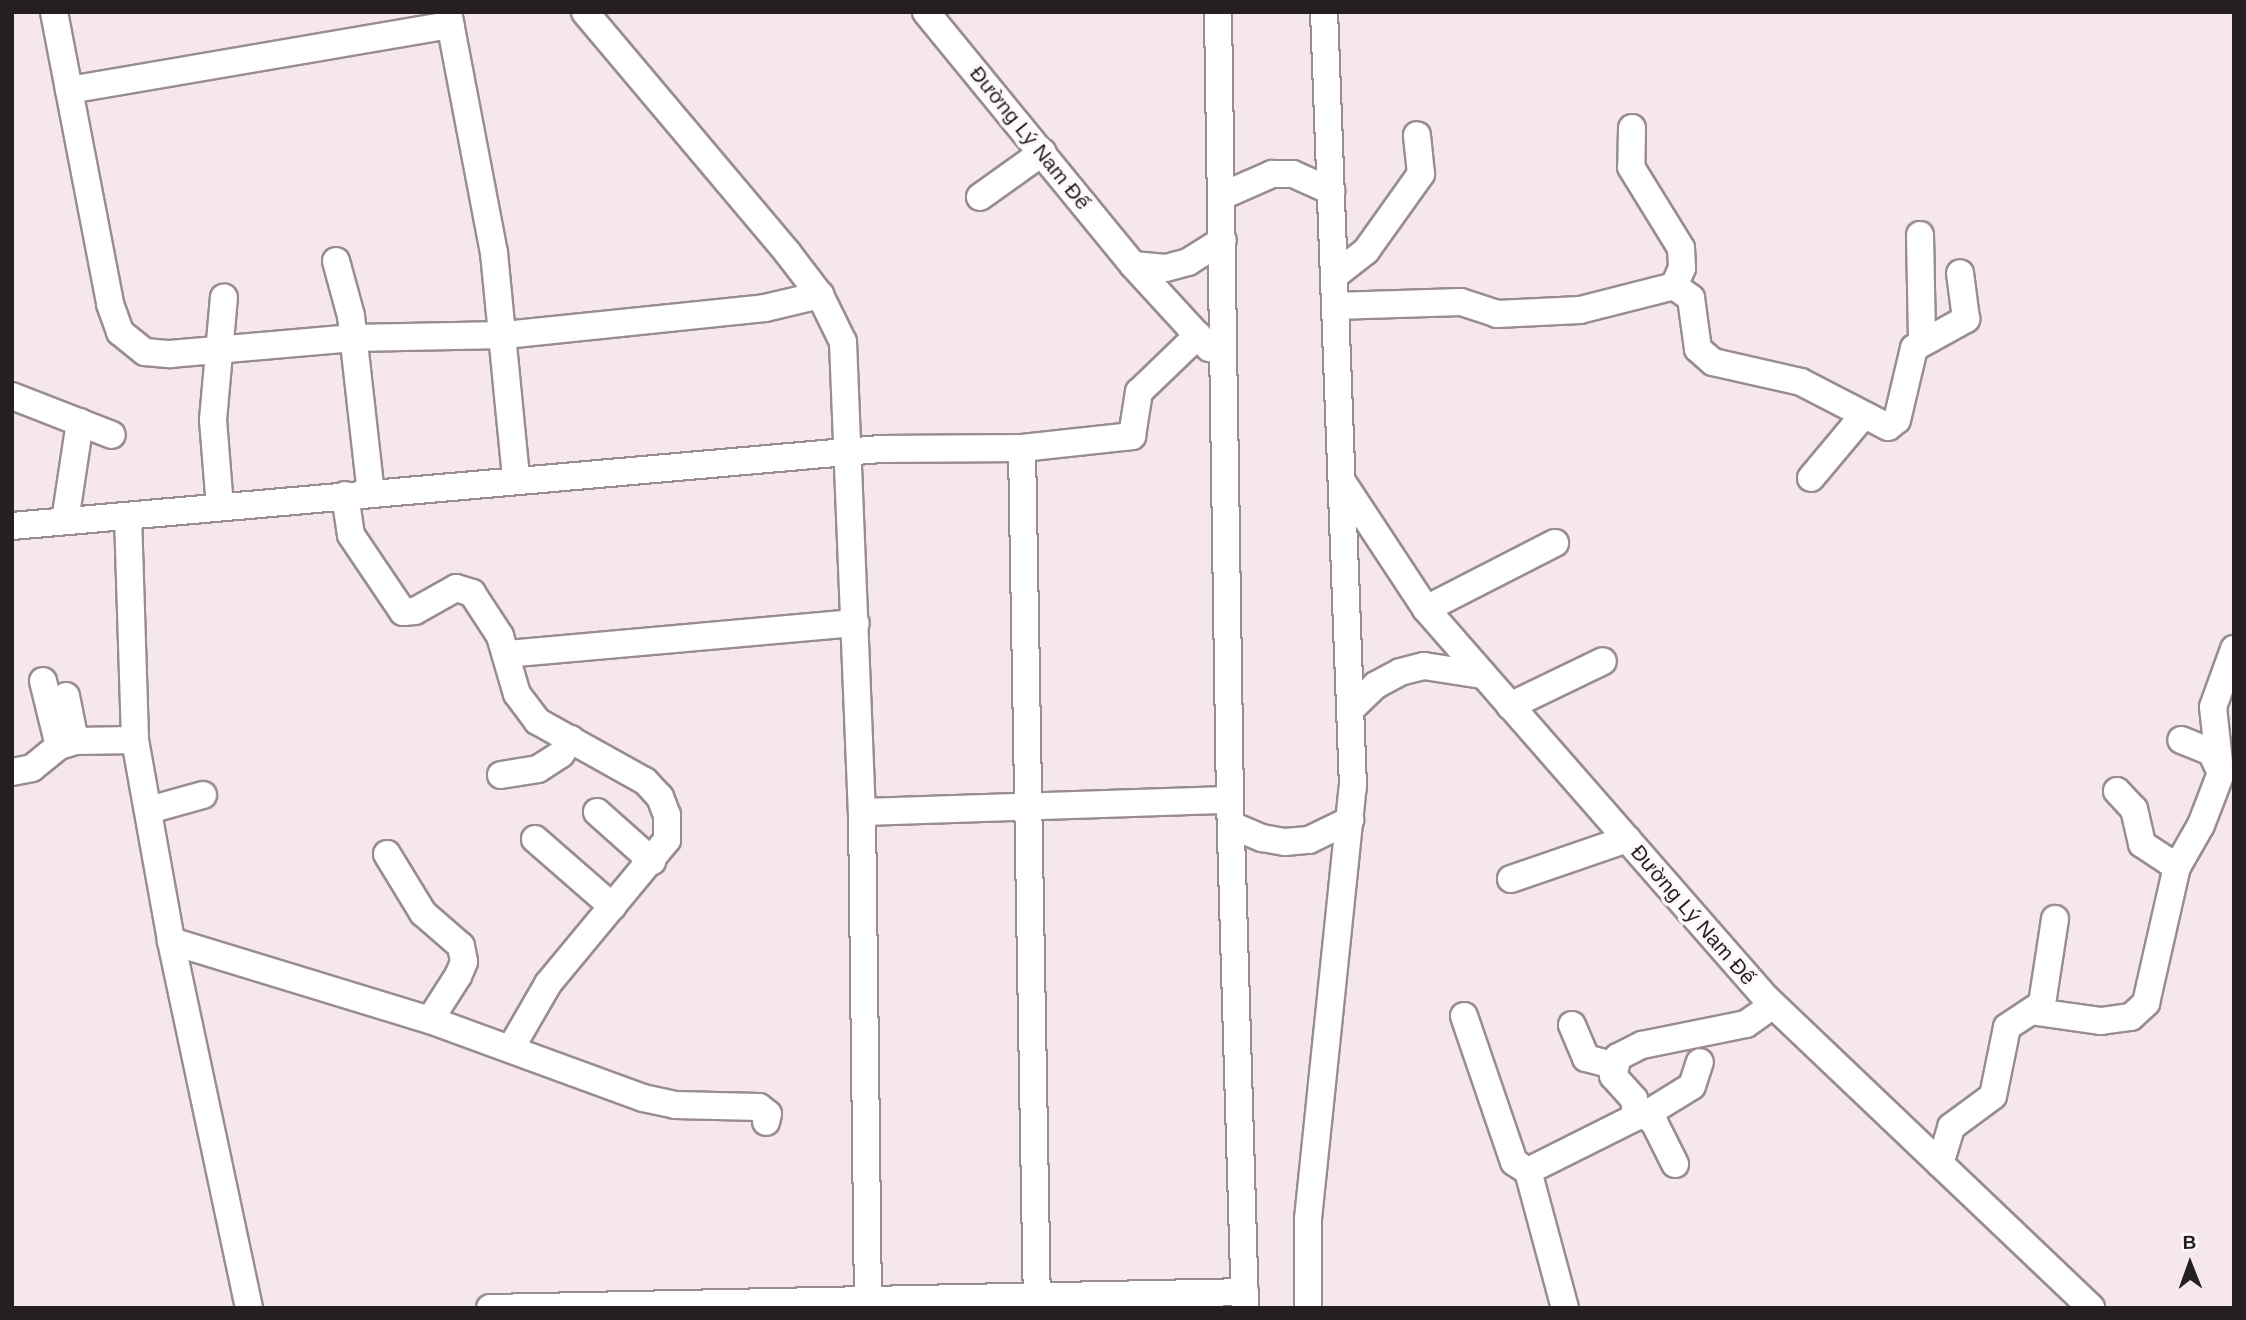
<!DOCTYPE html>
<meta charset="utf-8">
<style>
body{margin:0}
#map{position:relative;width:2246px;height:1320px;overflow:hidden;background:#f6e7ef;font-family:Arial,sans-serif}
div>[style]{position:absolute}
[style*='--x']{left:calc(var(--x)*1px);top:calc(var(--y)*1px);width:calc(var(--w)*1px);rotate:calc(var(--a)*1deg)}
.roads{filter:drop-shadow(2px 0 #998c93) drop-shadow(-2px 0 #998c93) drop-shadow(0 2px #998c93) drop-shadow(0 -2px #998c93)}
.minor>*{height:26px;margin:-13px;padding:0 13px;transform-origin:13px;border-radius:13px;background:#fff}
span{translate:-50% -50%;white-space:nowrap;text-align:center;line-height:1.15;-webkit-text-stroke:7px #fdf8fb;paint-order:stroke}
.street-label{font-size:21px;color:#251f22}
.frame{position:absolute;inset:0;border:14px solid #251f22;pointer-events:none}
.north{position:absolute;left:2155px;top:1229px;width:70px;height:70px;-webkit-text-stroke:5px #fdf8fb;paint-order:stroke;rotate:359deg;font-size:19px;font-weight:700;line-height:28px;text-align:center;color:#251f22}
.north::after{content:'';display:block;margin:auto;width:24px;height:32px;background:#251f22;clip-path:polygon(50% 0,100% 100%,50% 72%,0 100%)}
</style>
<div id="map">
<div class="roads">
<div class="minor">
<i style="--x:54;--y:12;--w:297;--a:79.1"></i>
<i style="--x:110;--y:304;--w:30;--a:70"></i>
<i style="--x:120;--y:332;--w:32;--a:39"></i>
<i style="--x:145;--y:352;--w:25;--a:5"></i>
<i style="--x:170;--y:354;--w:184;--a:-5"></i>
<i style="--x:353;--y:338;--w:152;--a:-1.1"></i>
<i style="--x:505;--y:335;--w:261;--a:-5.9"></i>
<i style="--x:765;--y:308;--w:57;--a:-13.3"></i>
<i style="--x:448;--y:12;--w:245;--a:79.2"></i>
<i style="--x:494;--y:253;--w:227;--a:84.4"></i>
<i style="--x:585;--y:12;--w:314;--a:49.9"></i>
<i style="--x:787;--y:252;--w:54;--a:52.5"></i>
<i style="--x:820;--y:295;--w:52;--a:63.9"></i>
<i style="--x:843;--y:342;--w:470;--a:87.7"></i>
<i style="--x:862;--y:812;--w:496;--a:89.3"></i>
<i style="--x:926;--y:12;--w:327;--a:50.7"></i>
<i style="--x:1133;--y:265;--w:113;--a:47.5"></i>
<i style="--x:1218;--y:12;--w:788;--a:89.13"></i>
<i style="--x:1230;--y:800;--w:508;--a:88.31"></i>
<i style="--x:69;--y:90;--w:387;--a:-9.7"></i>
<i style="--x:1632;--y:128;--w:39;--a:91"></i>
<i style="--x:1631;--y:167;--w:95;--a:58.3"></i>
<i style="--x:1681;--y:248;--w:20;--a:87"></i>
<i style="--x:1682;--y:268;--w:20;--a:114"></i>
<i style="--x:1222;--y:196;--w:55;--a:-23.7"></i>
<i style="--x:1272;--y:174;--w:21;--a:0"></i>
<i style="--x:1293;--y:174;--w:42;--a:24.1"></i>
<i style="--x:980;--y:197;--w:77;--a:-35.5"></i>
<i style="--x:1920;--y:235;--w:105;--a:88.9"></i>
<i style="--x:336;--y:261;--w:57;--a:74.7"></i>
<i style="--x:351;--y:316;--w:178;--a:83.6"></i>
<i style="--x:1133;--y:265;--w:33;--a:5"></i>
<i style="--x:1166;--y:268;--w:23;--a:-15"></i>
<i style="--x:1188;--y:262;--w:41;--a:-32.2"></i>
<i style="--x:1334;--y:276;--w:41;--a:-38"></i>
<i style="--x:1366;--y:251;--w:95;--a:-54.5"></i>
<i style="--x:1421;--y:174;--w:39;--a:-96"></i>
<i style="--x:1335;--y:306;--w:126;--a:-1.8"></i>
<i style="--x:1461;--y:302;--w:38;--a:18"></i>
<i style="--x:1497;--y:314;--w:83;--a:-2.8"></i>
<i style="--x:1580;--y:310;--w:97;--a:-14.3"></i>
<i style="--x:1674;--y:286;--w:21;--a:35"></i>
<i style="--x:1691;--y:298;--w:51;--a:82.2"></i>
<i style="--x:1698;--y:349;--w:20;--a:41"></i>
<i style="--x:1713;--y:362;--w:90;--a:12.8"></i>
<i style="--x:1801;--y:382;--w:98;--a:27.3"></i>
<i style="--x:1888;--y:427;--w:11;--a:-38"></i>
<i style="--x:1897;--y:420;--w:74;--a:-76.7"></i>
<i style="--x:1914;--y:348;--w:60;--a:-29.1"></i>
<i style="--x:1966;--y:319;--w:46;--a:-97.4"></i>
<i style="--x:12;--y:396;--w:107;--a:21.3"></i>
<i style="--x:1022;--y:448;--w:860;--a:89"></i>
<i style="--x:1811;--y:478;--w:80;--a:-50.1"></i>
<i style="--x:1343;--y:483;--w:151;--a:56.6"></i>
<i style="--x:1426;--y:609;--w:517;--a:48.85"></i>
<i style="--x:1766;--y:998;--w:449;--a:43.6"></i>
<i style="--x:345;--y:495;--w:40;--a:81.5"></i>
<i style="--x:351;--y:535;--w:93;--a:56"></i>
<i style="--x:403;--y:612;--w:12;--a:-5"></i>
<i style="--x:415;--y:611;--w:47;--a:-29.3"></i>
<i style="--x:456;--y:588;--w:17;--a:17"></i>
<i style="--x:472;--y:593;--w:51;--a:56.9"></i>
<i style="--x:500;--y:636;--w:60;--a:73.7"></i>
<i style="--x:517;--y:694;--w:34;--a:53"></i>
<i style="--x:537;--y:721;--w:124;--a:29.1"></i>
<i style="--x:645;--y:781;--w:22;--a:47"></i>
<i style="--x:660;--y:797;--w:19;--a:69"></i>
<i style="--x:667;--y:815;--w:25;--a:90"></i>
<i style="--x:667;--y:840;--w:187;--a:129.6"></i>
<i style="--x:548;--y:984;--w:74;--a:120"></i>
<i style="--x:220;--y:507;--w:87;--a:-94.6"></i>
<i style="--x:213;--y:420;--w:123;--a:-84.9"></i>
<i style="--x:128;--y:516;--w:224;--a:88.2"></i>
<i style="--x:135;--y:740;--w:204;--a:79.8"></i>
<i style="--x:171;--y:941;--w:375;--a:78"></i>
<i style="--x:65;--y:521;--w:100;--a:-81.4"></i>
<i style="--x:12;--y:526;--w:871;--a:-5.07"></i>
<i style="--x:880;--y:449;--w:142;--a:-0.4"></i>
<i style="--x:1022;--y:448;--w:111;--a:-6.2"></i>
<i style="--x:1132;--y:436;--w:45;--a:-81"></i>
<i style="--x:1139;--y:392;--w:82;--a:-44"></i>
<i style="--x:1426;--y:609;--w:145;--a:-27.1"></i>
<i style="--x:507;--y:654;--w:350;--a:-5.1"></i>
<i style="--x:43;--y:681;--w:67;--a:76.2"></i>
<i style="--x:66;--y:696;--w:46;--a:78.7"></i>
<i style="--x:1510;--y:706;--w:103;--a:-25.8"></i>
<i style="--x:1350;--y:710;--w:36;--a:-44"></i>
<i style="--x:1376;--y:685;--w:27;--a:-28"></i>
<i style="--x:1400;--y:672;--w:25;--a:-14"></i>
<i style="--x:1424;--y:666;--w:60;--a:8.7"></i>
<i style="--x:2219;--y:762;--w:55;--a:-96.2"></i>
<i style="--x:2213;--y:707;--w:62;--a:-70.1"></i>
<i style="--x:12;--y:772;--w:20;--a:-11"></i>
<i style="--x:32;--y:768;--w:35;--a:-39"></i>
<i style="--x:59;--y:746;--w:17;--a:-17"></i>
<i style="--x:75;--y:741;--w:60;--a:-1"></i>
<i style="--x:501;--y:775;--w:37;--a:-9"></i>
<i style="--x:538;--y:769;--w:27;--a:-33"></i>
<i style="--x:561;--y:754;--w:18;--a:-56"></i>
<i style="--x:2117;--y:791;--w:25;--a:47"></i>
<i style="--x:2134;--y:809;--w:36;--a:77"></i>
<i style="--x:2142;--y:844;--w:42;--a:33.3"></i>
<i style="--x:149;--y:810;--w:56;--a:-15.5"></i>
<i style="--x:597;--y:812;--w:74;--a:41.7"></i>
<i style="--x:862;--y:812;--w:368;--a:-1.9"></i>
<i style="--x:1231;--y:825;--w:34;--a:23"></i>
<i style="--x:1262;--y:838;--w:23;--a:10"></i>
<i style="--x:1285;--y:842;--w:24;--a:-5"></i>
<i style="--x:1309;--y:840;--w:46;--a:-26"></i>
<i style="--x:535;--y:839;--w:103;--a:41.1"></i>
<i style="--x:387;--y:854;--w:69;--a:58.6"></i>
<i style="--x:423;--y:913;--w:50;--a:41"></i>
<i style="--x:461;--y:946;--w:16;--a:79"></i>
<i style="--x:464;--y:962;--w:15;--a:113"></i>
<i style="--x:458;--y:976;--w:52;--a:122.5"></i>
<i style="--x:1511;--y:879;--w:123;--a:-19"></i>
<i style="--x:171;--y:941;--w:271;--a:17"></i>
<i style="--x:430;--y:1020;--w:227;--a:20.1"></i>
<i style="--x:643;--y:1098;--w:33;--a:12"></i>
<i style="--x:675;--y:1105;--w:84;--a:1.4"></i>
<i style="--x:759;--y:1107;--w:11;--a:38"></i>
<i style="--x:768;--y:1114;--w:8;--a:104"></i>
<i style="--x:2037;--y:1012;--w:65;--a:8"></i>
<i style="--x:2101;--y:1021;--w:30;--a:-8"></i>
<i style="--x:2131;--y:1017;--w:21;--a:-43"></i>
<i style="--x:2146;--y:1003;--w:139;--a:-77.2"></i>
<i style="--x:2177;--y:867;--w:48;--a:-60.3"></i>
<i style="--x:2201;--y:825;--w:56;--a:-69"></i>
<i style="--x:2221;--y:773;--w:23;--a:-115"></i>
<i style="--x:2211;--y:752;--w:32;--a:-158"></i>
<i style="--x:1464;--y:1016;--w:154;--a:71.1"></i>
<i style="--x:1514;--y:1162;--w:17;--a:33"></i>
<i style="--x:1528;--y:1171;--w:142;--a:74.9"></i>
<i style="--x:1572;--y:1025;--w:36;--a:67"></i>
<i style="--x:1586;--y:1058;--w:28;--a:15"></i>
<i style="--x:1636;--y:1108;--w:23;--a:38"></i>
<i style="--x:1654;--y:1122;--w:47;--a:63.4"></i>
<i style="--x:1645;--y:1115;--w:55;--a:-31.7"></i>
<i style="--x:1692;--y:1086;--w:25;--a:-72"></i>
<i style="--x:1940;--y:1164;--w:39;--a:-73"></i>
<i style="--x:1951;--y:1127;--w:52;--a:-36.4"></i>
<i style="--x:1993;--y:1096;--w:70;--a:-78.5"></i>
<i style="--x:2007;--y:1027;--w:42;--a:-33.3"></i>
<i style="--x:2042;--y:1004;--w:86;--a:-81.3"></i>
<i style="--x:1528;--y:1171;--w:121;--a:-26.6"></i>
<i style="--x:1636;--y:1117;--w:18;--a:-96"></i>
<i style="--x:1634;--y:1099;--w:31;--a:-132"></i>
<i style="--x:1613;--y:1076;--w:20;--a:-75"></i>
<i style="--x:1618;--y:1057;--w:27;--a:-27"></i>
<i style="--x:1642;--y:1045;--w:106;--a:-11.4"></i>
<i style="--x:1746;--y:1024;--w:33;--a:-35"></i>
<i style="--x:490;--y:1308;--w:755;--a:-1.21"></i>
<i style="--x:1308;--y:1308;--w:89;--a:-90"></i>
<i style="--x:1308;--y:1219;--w:434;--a:-84.1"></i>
<i style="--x:1353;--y:787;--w:776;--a:-92.14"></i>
</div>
</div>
<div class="street-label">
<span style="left:1030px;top:138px;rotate:51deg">Đường Lý Nam Đế</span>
<span style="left:1693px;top:915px;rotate:49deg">Đường Lý Nam Đế</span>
</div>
<div class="frame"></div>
<div class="north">B</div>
</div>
